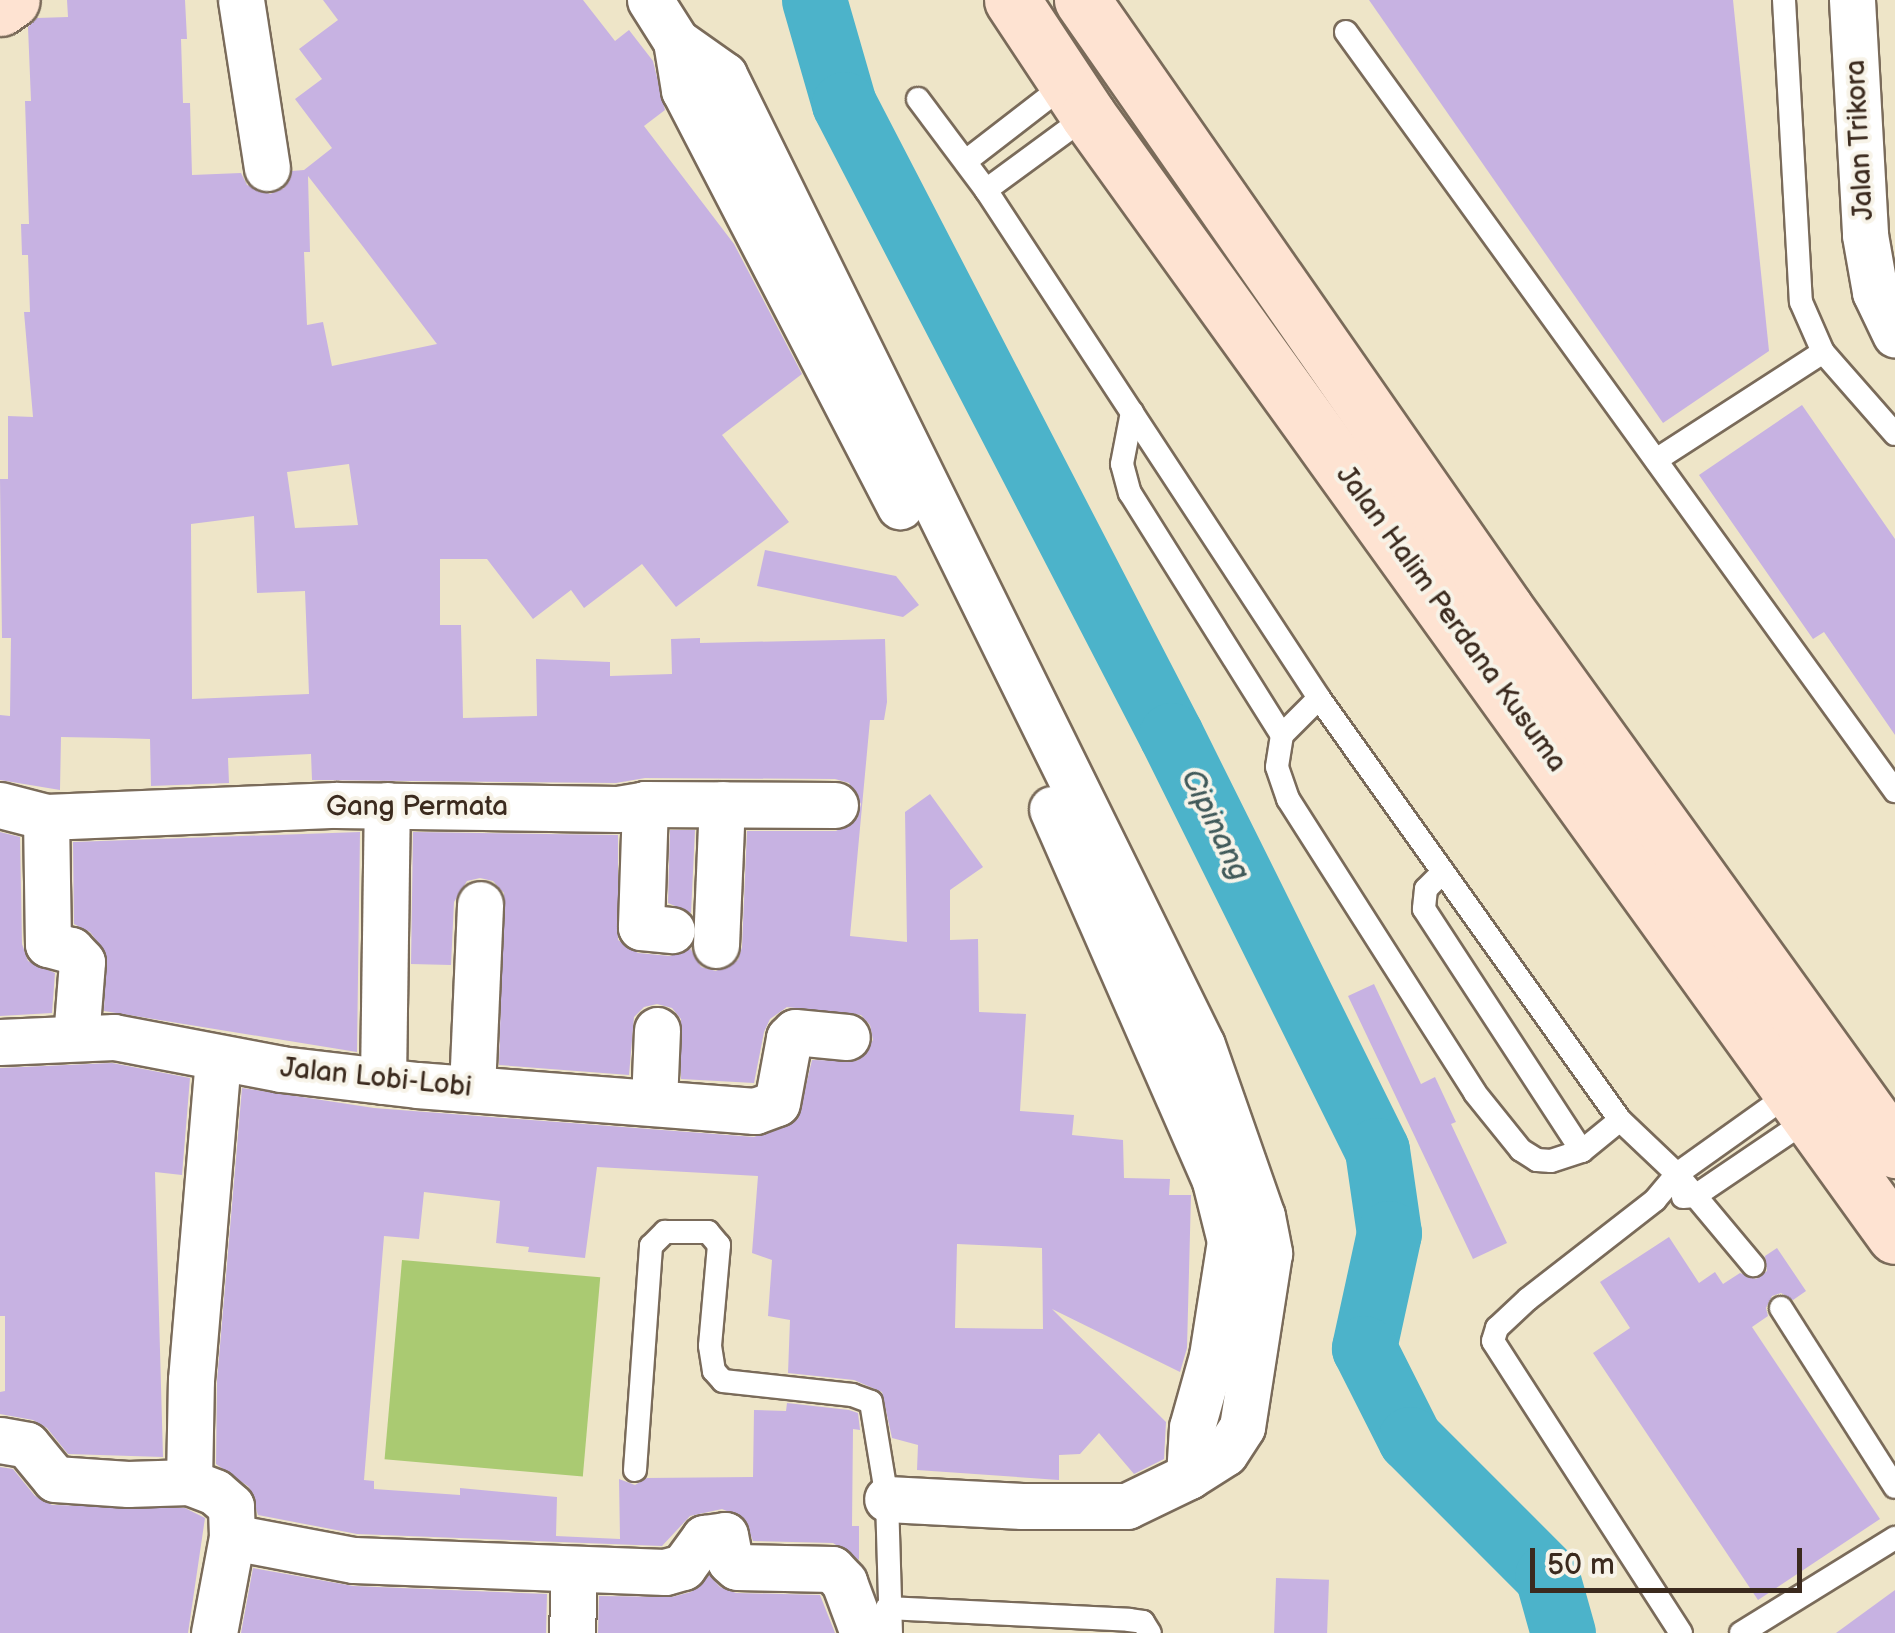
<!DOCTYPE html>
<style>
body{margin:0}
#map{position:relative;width:1895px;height:1633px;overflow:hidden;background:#eee5c8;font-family:"Balsamiq Sans",sans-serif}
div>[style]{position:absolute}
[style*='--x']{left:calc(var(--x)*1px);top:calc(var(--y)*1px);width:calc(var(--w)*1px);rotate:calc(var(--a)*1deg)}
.green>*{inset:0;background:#aaca72;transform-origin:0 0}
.river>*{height:65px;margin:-32.5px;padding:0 32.5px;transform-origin:32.5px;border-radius:32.5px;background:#4cb3ca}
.building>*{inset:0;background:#c7b2e2;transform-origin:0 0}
.roads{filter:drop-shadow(2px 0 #7a6b5a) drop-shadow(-2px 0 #7a6b5a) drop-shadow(0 2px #7a6b5a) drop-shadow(0 -2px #7a6b5a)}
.lane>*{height:22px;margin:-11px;padding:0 11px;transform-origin:11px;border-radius:11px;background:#fff}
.street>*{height:45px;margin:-22.5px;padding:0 22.5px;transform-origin:22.5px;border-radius:22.5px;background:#fff}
.secondary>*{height:55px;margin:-27.5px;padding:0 27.5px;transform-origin:27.5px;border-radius:27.5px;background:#fee3d2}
span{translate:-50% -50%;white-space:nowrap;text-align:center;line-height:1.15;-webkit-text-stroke:8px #f7f3e8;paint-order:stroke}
.street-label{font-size:28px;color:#3b2a1e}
.water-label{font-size:30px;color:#415a5a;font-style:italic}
.scale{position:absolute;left:1530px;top:1548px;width:272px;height:45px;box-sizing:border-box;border:5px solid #3b2a1e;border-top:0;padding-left:12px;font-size:30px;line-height:35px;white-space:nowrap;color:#3b2a1e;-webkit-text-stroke:8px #f7f3e8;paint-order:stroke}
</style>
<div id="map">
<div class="green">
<i style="left:402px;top:1260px;width:199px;height:200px;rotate:5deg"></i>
</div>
<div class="river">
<i style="--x:814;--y:0;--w:108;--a:73.9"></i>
<i style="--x:844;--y:104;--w:711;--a:62.61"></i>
<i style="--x:1171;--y:735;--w:463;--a:63.6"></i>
<i style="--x:1377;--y:1150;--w:84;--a:81.8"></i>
<i style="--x:1389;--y:1233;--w:118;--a:102.3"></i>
<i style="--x:1364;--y:1348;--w:102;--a:63.2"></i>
<i style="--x:1410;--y:1439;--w:194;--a:45"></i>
<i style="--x:1547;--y:1576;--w:59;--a:74.3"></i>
</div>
<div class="building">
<i style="clip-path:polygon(evenodd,67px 0,185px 0,187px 39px,181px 39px,183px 103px,190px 103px,192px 175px,241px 173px,247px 185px,270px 194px,284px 188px,292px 171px,304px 170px,332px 148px,295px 99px,322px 79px,299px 49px,338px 20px,323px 0,583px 0,615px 41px,629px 30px,653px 61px,665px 110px,644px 126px,734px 244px,802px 374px,722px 435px,789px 522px,676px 607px,642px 564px,584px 608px,571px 590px,533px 619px,487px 559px,440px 559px,440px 625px,461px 625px,463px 718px,537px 716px,536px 659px,610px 662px,610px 676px,672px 674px,671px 639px,700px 638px,700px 643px,885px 639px,887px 702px,884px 720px,870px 720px,850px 936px,907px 942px,905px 812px,930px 794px,983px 867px,950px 890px,950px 940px,978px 939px,979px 1012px,1026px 1014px,1020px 1111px,1074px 1115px,1072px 1135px,1123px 1140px,1124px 1178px,1170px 1179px,1169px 1195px,1191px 1195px,1187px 1348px,1180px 1372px,1052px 1309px,1166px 1422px,1164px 1459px,1134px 1474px,1099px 1433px,1080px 1454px,1059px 1455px,1059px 1480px,917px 1470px,918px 1445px,892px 1438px,882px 1392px,854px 1380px,788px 1373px,790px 1320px,768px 1316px,772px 1260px,752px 1253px,758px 1176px,597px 1167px,585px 1258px,528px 1252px,529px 1247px,496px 1243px,500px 1201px,424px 1192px,419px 1239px,384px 1236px,364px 1480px,374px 1481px,374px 1489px,460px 1495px,460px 1488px,557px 1497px,556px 1536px,620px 1539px,619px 1479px,635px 1485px,647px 1478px,753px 1477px,754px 1410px,786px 1411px,787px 1403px,849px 1410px,858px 1413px,860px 1430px,853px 1429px,852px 1526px,859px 1526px,859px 1560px,833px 1543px,753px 1541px,744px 1518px,722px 1509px,690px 1516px,662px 1546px,357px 1534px,258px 1515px,249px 1487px,216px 1464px,217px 1381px,242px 1088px,374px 1108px,754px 1137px,798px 1119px,812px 1060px,857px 1061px,873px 1040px,870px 1025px,861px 1015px,787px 1007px,770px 1019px,764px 1032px,754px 1083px,681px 1079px,681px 1019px,672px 1008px,657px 1004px,644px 1007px,634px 1017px,629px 1075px,499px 1065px,504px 893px,493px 881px,480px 878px,467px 881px,454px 902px,451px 965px,411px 964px,413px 832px,618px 835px,618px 940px,638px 953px,670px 956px,690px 948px,701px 967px,716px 971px,738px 960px,742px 947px,747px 831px,836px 831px,857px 819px,861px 804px,849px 783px,835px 779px,645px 778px,616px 783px,312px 780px,311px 754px,228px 758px,229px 783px,151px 786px,150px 739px,115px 738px,61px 737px,60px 790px,0 780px,0 715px,10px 716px,11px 638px,2px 638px,0 479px,8px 479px,8px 416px,33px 417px,24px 312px,30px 312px,28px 255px,22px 255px,21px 224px,29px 224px,25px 101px,31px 101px,28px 27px,37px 18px,68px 17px,67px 0,308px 176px,361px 244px,437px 344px,332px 366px,323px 322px,307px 325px,304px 252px,310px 252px,308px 176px,67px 0,349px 464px,358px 525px,295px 528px,287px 472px,349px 464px,67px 0,254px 516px,257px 593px,305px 591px,309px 694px,192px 699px,191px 524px,254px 516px,67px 0,957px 1244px,1042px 1248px,1043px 1329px,955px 1328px,957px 1244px)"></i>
<i style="clip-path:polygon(1369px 0,1733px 0,1769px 351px,1663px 423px)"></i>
<i style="clip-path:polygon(1802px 405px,1895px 539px,1895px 735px,1824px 632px,1813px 639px,1699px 475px)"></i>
<i style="clip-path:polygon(765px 550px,896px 576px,919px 605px,903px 617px,757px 586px)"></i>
<i style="clip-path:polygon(670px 830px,695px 830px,691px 913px,668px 903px)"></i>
<i style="clip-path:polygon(0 832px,20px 837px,22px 944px,28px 961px,55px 973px,52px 1013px,0 1016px)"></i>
<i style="clip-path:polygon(360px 832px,357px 1052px,104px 1011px,106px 953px,90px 932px,74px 924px,73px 842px)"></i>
<i style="clip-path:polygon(1374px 984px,1421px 1084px,1435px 1077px,1456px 1122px,1451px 1124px,1507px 1243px,1473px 1259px,1348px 996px)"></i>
<i style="clip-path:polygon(112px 1063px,190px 1078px,182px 1175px,155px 1172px,163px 1457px,68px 1454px,47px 1428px,33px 1420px,0 1414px,0 1392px,5px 1391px,5px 1316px,0 1316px,0 1068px)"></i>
<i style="clip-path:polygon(1669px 1237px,1699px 1283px,1715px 1272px,1723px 1284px,1740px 1273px,1756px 1279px,1767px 1271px,1765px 1256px,1777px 1248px,1806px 1291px,1793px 1300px,1781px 1293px,1772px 1296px,1766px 1308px,1768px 1316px,1752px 1327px,1880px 1519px,1758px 1600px,1593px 1353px,1630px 1328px,1600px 1282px)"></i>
<i style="clip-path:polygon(0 1467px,13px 1469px,35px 1496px,52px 1505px,185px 1508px,205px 1518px,188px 1633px,0 1633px)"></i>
<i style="clip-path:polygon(253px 1568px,353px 1586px,547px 1594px,546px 1633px,241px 1633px)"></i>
<i style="clip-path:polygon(709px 1575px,720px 1587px,736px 1593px,820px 1595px,835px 1633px,598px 1633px,599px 1596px,672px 1597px,691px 1592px)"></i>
<i style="left:1276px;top:1578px;width:53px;height:55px;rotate:2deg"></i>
<i style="clip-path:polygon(1895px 1590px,1895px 1633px,1836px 1633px)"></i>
</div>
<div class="roads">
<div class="lane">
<i style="--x:1784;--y:0;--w:302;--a:86.8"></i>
<i style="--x:1801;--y:302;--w:55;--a:66.3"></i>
<i style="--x:1823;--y:352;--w:109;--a:48.7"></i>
<i style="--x:1346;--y:32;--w:937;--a:54.12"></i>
<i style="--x:918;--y:99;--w:114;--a:53.2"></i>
<i style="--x:986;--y:190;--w:607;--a:56.75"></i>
<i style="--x:1319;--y:698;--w:518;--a:54.5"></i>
<i style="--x:1620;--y:1120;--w:79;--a:43.5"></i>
<i style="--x:1677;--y:1174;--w:119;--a:50.1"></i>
<i style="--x:966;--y:161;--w:128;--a:-37.7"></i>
<i style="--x:986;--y:190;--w:127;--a:-36.3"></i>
<i style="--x:1132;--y:412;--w:53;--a:100.9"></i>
<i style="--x:1122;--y:464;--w:30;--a:75"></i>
<i style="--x:1130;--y:493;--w:286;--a:57.9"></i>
<i style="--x:1656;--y:460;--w:199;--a:-32.9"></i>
<i style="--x:1319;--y:698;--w:52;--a:135"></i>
<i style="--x:1282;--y:735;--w:32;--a:99"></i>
<i style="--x:1277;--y:767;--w:34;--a:71"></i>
<i style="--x:1288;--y:799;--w:348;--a:57.5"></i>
<i style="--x:1475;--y:1093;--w:73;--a:51.1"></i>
<i style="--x:1521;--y:1150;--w:19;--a:32"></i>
<i style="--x:1537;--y:1160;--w:14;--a:4"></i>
<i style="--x:1551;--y:1161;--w:33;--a:-18"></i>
<i style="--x:1582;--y:1151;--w:49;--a:-39.2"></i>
<i style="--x:1443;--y:872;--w:24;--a:135"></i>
<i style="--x:1426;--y:889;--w:20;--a:96"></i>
<i style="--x:1424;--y:909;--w:289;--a:56.9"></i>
<i style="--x:1683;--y:1197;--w:12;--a:-5"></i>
<i style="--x:1695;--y:1196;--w:139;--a:-34.1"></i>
<i style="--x:1781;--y:1308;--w:212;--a:57.5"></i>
<i style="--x:635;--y:1470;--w:225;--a:-85.9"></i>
<i style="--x:651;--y:1246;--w:20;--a:-45"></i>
<i style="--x:665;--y:1232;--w:43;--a:0"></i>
<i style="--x:708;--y:1232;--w:17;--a:50"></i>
<i style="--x:719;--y:1245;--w:101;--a:95.1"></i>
<i style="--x:710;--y:1346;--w:25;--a:81"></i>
<i style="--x:714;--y:1371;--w:13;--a:48"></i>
<i style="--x:723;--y:1381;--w:130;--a:6.2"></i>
<i style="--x:852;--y:1395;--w:20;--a:20"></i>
<i style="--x:871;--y:1402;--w:98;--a:80.6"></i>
<i style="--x:887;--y:1499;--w:134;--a:88.3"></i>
<i style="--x:887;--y:1608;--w:242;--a:2.8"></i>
<i style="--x:1129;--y:1620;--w:14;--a:8"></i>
<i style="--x:1143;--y:1622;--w:13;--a:58"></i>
<i style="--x:1681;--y:1633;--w:347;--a:-122.8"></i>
<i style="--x:1493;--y:1341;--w:14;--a:-73"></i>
<i style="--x:1497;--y:1328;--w:42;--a:-43.1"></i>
<i style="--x:1528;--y:1299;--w:161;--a:-37.9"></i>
<i style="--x:1655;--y:1200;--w:34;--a:-50"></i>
<i style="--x:1677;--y:1174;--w:141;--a:-35.5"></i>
<i style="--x:1741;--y:1633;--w:181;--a:-31.7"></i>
</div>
<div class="street">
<i style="--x:241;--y:0;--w:170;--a:81.2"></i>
<i style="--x:650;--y:0;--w:49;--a:57.6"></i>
<i style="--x:676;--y:41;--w:50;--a:80.7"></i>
<i style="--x:684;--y:90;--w:469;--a:62.6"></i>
<i style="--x:1852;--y:0;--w:235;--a:86.8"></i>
<i style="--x:1865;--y:235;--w:58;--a:80"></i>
<i style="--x:1875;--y:292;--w:47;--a:64.5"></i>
<i style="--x:676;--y:41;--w:59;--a:35.3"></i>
<i style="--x:724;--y:75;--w:1081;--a:63.77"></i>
<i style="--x:1202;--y:1045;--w:181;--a:70.7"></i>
<i style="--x:1262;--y:1216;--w:38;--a:79"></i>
<i style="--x:1269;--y:1253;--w:176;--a:98.8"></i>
<i style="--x:1242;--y:1427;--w:31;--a:123"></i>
<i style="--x:1225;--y:1453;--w:43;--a:147.4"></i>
<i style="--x:1189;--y:1476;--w:69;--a:154.2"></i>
<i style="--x:1127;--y:1506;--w:105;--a:180"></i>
<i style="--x:1022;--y:1506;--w:135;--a:-177"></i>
<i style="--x:645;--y:804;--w:123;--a:91.9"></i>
<i style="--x:641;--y:927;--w:31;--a:6"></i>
<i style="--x:0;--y:805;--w:48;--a:14.6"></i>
<i style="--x:46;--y:817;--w:290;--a:-2.4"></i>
<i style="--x:336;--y:805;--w:282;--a:0.8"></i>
<i style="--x:618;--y:809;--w:27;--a:-10"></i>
<i style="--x:645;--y:804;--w:190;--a:0.3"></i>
<i style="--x:1052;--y:809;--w:406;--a:66.3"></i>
<i style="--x:1215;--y:1181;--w:62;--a:76"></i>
<i style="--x:1230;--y:1241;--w:116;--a:98.9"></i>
<i style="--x:1212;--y:1356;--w:74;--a:105.7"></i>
<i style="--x:1192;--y:1427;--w:49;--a:93.5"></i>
<i style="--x:46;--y:817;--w:127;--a:89.1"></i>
<i style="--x:48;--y:944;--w:24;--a:15"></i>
<i style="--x:71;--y:950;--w:16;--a:47"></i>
<i style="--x:82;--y:962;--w:76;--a:94.5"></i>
<i style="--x:716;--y:945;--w:141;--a:-87.6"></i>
<i style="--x:0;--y:1042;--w:114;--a:-2.5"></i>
<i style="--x:114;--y:1037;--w:170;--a:10.8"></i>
<i style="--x:281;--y:1069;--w:137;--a:6.7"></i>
<i style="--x:417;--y:1085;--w:339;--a:4.4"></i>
<i style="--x:755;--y:1111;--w:23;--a:-20"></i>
<i style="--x:777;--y:1103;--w:66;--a:-79.5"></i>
<i style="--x:789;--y:1038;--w:8;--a:-45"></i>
<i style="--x:795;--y:1032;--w:52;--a:5.5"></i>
<i style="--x:383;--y:1081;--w:276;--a:-89.2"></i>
<i style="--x:472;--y:1089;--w:185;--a:-87.5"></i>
<i style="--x:654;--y:1102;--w:72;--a:-87.6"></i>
<i style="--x:0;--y:1440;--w:27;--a:10"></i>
<i style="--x:27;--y:1445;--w:44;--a:50.5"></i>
<i style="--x:55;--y:1479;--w:73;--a:3.9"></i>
<i style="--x:128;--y:1484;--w:61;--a:-1.9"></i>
<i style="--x:232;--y:1537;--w:124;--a:10.7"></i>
<i style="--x:354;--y:1560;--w:311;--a:2.2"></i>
<i style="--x:665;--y:1572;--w:19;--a:-16"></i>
<i style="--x:683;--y:1567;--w:36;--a:-54"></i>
<i style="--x:704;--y:1538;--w:21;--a:-8"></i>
<i style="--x:725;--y:1535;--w:26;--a:79"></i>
<i style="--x:730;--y:1561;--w:9;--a:41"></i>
<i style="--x:737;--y:1567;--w:95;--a:1.2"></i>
<i style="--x:832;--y:1569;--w:18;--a:47"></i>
<i style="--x:844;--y:1582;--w:54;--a:69.6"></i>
<i style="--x:214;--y:1633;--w:98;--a:-79.4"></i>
<i style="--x:232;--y:1537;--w:31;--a:-92"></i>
<i style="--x:231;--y:1506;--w:21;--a:-139"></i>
<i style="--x:215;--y:1492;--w:28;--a:-159"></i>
<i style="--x:189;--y:1482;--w:102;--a:-88.9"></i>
<i style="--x:191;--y:1380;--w:321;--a:-85.2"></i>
<i style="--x:572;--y:1633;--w:64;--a:-88.2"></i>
</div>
<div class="secondary">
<i style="--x:1012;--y:0;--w:138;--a:56.5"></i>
<i style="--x:1088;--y:115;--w:1381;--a:54.25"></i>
<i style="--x:1082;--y:0;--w:741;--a:55.17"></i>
<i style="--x:1505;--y:608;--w:668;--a:54.26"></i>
<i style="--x:0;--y:8;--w:14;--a:-34"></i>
</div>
</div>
<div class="street-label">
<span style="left:1860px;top:140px;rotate:-93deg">Jalan Trikora</span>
<span style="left:1451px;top:619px;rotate:54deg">Jalan Halim Perdana Kusuma</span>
<span style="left:417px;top:807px">Gang Permata</span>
<span style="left:376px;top:1078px;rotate:6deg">Jalan Lobi-Lobi</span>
</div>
<div class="water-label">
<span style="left:1215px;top:825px;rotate:64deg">Cipinang</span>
</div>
<div class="scale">50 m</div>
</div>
